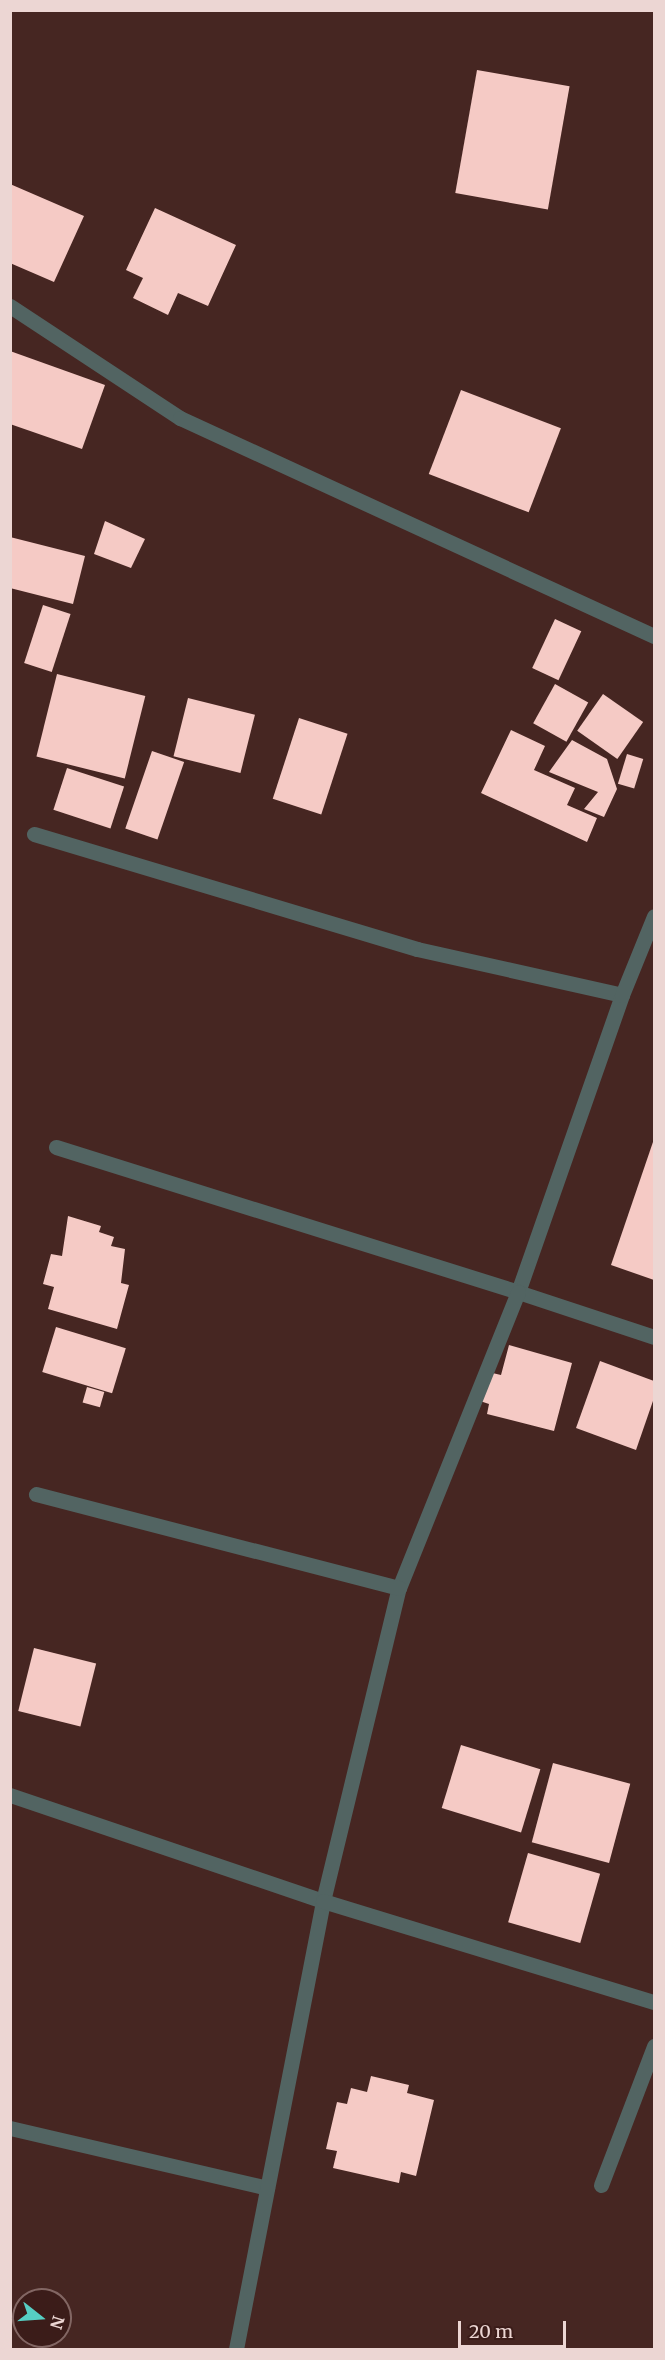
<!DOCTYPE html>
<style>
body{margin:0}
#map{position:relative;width:665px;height:2360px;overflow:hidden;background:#462622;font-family:Merriweather,serif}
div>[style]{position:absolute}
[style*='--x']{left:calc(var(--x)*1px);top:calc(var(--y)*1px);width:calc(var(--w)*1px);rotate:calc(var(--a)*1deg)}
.building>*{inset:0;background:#f5cac5;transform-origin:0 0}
.minor>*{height:15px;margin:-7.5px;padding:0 7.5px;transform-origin:7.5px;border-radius:7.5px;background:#526462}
span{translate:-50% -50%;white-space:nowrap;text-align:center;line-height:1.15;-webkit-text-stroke:6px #3b1c19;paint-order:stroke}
.frame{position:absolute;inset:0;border:12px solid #ecd6d3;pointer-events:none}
.north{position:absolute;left:12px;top:2288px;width:60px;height:60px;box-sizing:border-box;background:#3b1c19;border:2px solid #826663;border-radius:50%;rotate:107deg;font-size:16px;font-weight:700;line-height:24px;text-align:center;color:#ecd6d3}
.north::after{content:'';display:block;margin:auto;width:21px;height:27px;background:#56cec3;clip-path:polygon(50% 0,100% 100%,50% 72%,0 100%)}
.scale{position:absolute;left:458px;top:2321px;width:108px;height:27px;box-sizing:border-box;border:3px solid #ecd6d3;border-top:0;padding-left:8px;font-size:18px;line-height:21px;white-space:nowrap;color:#ecd6d3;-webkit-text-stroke:4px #3b1c19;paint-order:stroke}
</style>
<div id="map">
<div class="building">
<i style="left:477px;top:70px;width:94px;height:125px;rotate:10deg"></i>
<i style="clip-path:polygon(10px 184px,84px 216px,54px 282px,10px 263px)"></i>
<i style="clip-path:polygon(155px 208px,236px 245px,208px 306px,178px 293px,168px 315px,133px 298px,143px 278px,126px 270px)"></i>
<i style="clip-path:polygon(10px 351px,105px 385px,82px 449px,10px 424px)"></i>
<i style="left:461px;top:390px;width:107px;height:90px;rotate:21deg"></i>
<i style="clip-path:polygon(105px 521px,145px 539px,131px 568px,94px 554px)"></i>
<i style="clip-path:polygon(10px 537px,85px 556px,73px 604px,10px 588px)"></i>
<i style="left:43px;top:605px;width:29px;height:61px;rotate:18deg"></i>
<i style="left:555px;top:619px;width:29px;height:54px;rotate:25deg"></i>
<i style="left:57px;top:674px;width:91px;height:85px;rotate:14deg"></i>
<i style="left:555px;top:684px;width:38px;height:45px;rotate:29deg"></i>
<i style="left:603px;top:694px;width:49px;height:45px;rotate:35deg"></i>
<i style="left:188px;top:698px;width:69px;height:60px;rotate:14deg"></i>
<i style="left:299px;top:718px;width:51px;height:85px;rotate:18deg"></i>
<i style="clip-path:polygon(511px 730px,545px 746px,534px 770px,575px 788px,567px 805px,597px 818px,587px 842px,481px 793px)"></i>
<i style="clip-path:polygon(572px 740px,607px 759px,617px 789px,604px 817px,584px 809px,598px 792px,549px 772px)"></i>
<i style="left:152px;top:751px;width:34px;height:82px;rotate:19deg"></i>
<i style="left:627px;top:754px;width:17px;height:31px;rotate:17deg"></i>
<i style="left:67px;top:768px;width:60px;height:44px;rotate:18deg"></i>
<i style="clip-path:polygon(654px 1139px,654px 1280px,611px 1265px)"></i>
<i style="clip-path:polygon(68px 1216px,101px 1226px,99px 1232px,114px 1237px,111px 1246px,125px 1249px,121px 1283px,129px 1285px,117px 1329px,48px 1309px,54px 1287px,43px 1284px,51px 1254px,62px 1256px)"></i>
<i style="left:56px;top:1327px;width:73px;height:47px;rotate:17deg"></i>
<i style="clip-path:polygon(509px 1345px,572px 1363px,554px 1431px,487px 1414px,489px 1404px,480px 1401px,488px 1372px,501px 1375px)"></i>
<i style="clip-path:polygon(600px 1361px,654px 1381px,654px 1398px,636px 1450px,576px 1428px)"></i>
<i style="left:87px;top:1387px;width:18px;height:16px;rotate:16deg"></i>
<i style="left:34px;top:1648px;width:64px;height:65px;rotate:14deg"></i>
<i style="left:461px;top:1745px;width:83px;height:66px;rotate:17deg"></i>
<i style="left:553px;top:1763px;width:80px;height:82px;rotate:15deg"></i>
<i style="left:528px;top:1853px;width:75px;height:72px;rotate:16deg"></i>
<i style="clip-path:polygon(371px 2076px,409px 2085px,407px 2093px,434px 2100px,416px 2176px,401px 2172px,399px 2183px,333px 2168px,337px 2151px,326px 2149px,337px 2102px,347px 2104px,351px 2088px,367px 2092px)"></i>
</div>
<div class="minor">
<i style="--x:10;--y:306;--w:204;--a:33.4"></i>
<i style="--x:180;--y:418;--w:522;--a:24.7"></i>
<i style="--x:34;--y:834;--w:400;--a:16.7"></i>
<i style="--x:417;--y:949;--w:210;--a:12.6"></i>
<i style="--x:622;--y:995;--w:315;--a:109.3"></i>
<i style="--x:518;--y:1292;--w:143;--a:18.3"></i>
<i style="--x:622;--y:995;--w:85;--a:-67.9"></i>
<i style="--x:56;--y:1147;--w:484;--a:17.4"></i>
<i style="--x:518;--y:1292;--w:319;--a:111.9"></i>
<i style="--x:10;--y:1795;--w:330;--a:18.7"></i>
<i style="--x:323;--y:1901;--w:322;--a:-76.4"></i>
<i style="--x:399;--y:1588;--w:375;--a:-165.5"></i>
<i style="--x:10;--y:2128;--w:264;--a:13.1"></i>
<i style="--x:601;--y:2185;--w:149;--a:-69.1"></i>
<i style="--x:236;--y:2349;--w:456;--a:-79"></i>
<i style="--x:323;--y:1901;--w:346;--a:17"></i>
</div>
<div class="frame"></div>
<div class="north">N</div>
<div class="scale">20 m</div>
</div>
